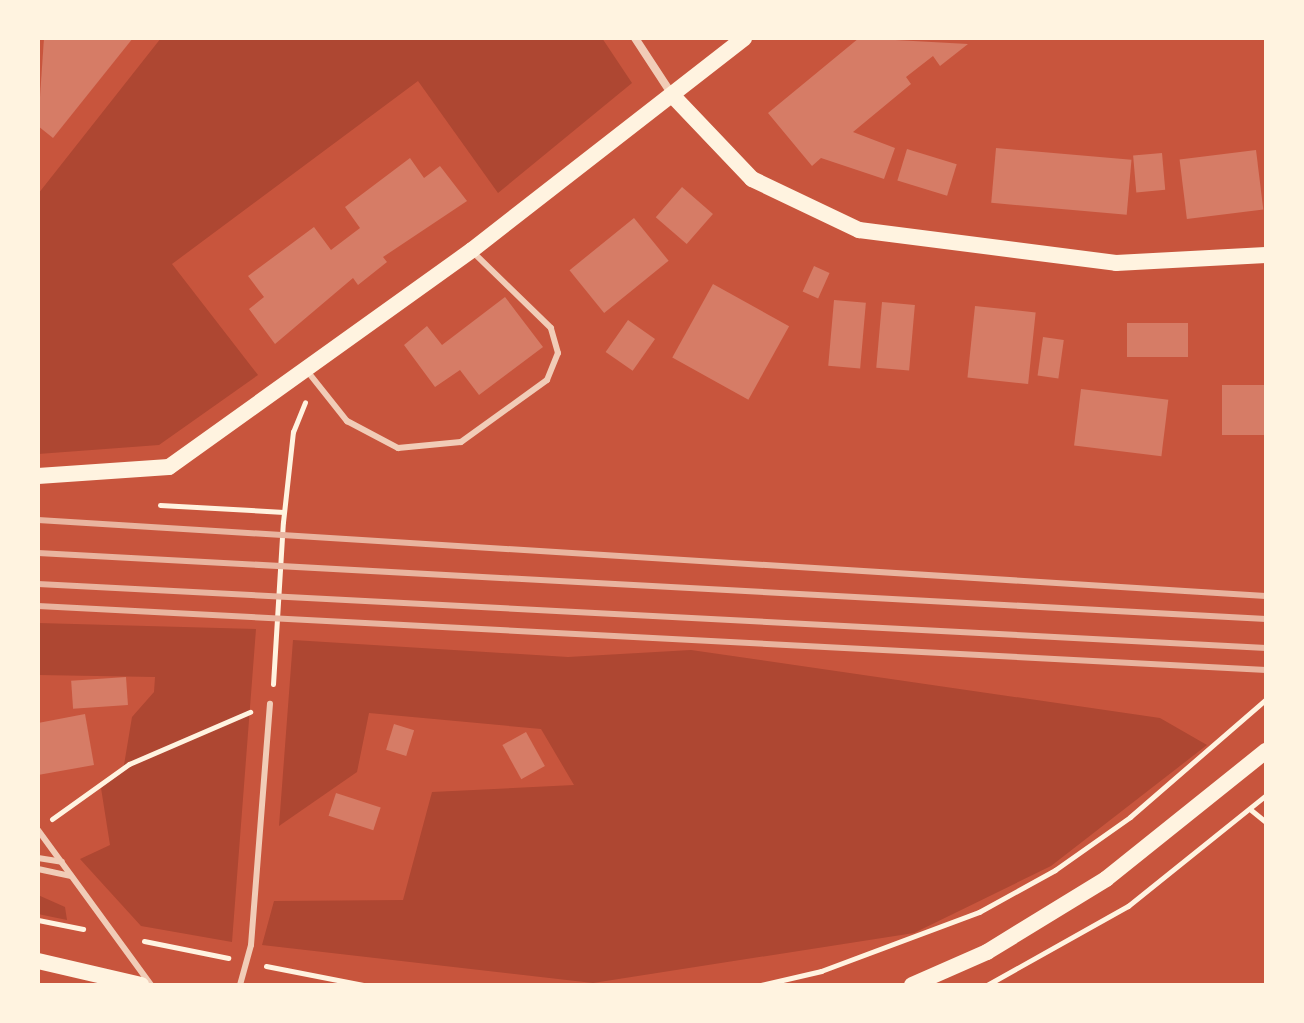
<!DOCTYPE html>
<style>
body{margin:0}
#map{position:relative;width:1304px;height:1023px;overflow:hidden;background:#c8553d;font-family:Overpass,sans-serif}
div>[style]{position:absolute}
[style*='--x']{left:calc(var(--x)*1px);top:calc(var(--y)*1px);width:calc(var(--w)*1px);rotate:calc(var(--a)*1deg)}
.green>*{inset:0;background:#ae4732}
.building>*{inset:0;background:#d67c66;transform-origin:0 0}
.path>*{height:5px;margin:-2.5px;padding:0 2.5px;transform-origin:2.5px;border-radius:2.5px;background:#fff3e0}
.service>*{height:6px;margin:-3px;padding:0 3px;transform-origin:3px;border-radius:3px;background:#f1ccb7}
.minor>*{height:8px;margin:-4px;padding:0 4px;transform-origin:4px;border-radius:4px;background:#f1ccb7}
.secondary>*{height:16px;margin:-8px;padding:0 8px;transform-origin:8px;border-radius:8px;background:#fff3e0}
.rail>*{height:6px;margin:-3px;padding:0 3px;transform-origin:3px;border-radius:3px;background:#e9b49f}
span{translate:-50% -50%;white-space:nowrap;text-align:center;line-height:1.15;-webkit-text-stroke:6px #fff3e0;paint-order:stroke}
.frame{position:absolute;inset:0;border:40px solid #fff3e0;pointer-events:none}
</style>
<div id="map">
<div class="green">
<i style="clip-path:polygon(161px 38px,602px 38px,632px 83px,498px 193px,418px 81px,172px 264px,258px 375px,159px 445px,38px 454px,38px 194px)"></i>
<i style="clip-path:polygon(38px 623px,256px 629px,232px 942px,141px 926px,80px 859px,110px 845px,101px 788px,123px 771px,132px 717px,154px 692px,155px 677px,38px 675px)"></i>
<i style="clip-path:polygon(293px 640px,568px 657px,691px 650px,1160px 718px,1207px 745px,1051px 866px,914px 933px,593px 983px,262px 945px,274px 901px,403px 900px,432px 792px,574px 785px,541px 729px,369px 713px,357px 772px,279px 826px)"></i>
<i style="clip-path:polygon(38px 895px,65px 907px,67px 920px,38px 914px)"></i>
</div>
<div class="building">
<i style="clip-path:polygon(44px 38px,133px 38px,53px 138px,38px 126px)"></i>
<i style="clip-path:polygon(859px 38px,968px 44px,940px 66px,933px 56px,906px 77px,911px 84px,853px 132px,895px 148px,884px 179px,821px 158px,812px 166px,768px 113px)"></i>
<i style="left:996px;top:148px;width:136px;height:55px;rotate:5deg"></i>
<i style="left:907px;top:149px;width:52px;height:33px;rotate:17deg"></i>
<i style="left:1256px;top:150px;width:60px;height:77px;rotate:83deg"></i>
<i style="left:1162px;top:153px;width:37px;height:29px;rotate:85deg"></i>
<i style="clip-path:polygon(410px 158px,424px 178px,440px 166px,467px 201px,383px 257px,387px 262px,358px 285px,353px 278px,275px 344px,249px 309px,264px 297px,248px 276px,314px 227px,331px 250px,360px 228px,345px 207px)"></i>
<i style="left:682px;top:187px;width:41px;height:40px;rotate:41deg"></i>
<i style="left:634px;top:218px;width:55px;height:83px;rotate:51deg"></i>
<i style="left:814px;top:266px;width:17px;height:28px;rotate:24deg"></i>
<i style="left:713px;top:284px;width:87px;height:84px;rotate:29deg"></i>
<i style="clip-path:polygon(505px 297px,543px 347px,479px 395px,460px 370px,435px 387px,404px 345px,427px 326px,442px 345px)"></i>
<i style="left:834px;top:300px;width:32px;height:66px;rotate:5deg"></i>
<i style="left:882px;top:302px;width:33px;height:66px;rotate:5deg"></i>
<i style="left:975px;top:306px;width:61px;height:72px;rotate:6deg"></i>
<i style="left:628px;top:320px;width:33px;height:39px;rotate:35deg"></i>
<i style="left:1127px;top:323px;width:61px;height:34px"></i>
<i style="left:1043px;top:337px;width:21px;height:39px;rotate:8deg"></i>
<i style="left:1266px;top:385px;width:50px;height:44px;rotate:90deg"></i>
<i style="left:1081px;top:389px;width:88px;height:57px;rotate:7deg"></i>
<i style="left:126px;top:677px;width:28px;height:55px;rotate:86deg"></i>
<i style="clip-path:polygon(85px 714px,94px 765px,38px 775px,38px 723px)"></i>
<i style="left:394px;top:724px;width:21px;height:27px;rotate:17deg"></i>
<i style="left:526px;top:732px;width:39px;height:27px;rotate:61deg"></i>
<i style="left:336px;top:793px;width:47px;height:24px;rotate:18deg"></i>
</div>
<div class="path">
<i style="--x:160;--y:505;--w:124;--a:3.2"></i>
<i style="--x:273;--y:684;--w:162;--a:-86.5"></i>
<i style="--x:283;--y:522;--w:91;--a:-83.7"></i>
<i style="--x:293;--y:432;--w:32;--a:-68"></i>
<i style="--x:1251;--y:810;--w:19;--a:39"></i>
<i style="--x:52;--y:819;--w:95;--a:-35.5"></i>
<i style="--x:129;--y:764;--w:132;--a:-23.3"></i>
<i style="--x:38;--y:920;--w:46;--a:11.3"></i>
<i style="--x:144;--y:941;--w:86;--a:11.4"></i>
<i style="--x:266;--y:966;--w:99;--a:11.1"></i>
<i style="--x:761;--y:985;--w:62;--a:-13.1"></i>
<i style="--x:821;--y:971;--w:169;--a:-20.5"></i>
<i style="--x:979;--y:912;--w:87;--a:-28.9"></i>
<i style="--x:1055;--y:870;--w:92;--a:-35.2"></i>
<i style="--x:1130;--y:817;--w:180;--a:-40.9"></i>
<i style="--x:987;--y:985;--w:162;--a:-29.3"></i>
<i style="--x:1128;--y:906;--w:177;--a:-38.8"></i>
</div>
<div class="service">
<i style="--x:308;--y:372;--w:63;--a:51.5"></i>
<i style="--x:347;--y:421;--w:58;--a:27.9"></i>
<i style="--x:398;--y:448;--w:63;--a:-5.4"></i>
<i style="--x:461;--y:442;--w:106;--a:-35.8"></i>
<i style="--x:547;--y:380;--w:29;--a:-68"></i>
<i style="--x:558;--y:353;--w:26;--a:-106"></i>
<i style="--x:551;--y:328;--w:107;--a:-135.8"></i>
<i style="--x:38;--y:830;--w:192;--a:53.9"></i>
<i style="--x:38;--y:858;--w:24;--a:9"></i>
<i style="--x:38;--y:869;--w:34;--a:12"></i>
<i style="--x:240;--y:985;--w:41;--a:-74.6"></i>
<i style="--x:251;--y:945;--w:242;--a:-85.5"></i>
</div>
<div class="minor">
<i style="--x:635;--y:38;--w:69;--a:56.8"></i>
</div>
<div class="secondary">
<i style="--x:673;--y:96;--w:115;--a:46.4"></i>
<i style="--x:752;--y:179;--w:119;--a:25.5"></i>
<i style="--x:859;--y:230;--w:259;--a:7.3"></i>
<i style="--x:1116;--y:263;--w:150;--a:-3.1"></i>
<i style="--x:38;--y:476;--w:131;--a:-3.9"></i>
<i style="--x:169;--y:467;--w:373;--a:-35.6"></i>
<i style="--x:472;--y:250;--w:345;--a:-37.9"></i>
<i style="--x:38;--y:961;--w:106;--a:13.1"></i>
<i style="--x:912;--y:985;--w:82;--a:-23.7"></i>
<i style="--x:987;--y:952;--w:140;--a:-31.5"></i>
<i style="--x:1106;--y:879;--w:205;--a:-38.7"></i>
</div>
<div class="rail">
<i style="--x:38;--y:520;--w:1230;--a:3.54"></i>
<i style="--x:38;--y:553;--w:1230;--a:3.08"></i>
<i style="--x:38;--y:584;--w:1230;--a:2.98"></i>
<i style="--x:38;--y:606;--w:1230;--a:2.98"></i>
</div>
<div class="frame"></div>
</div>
